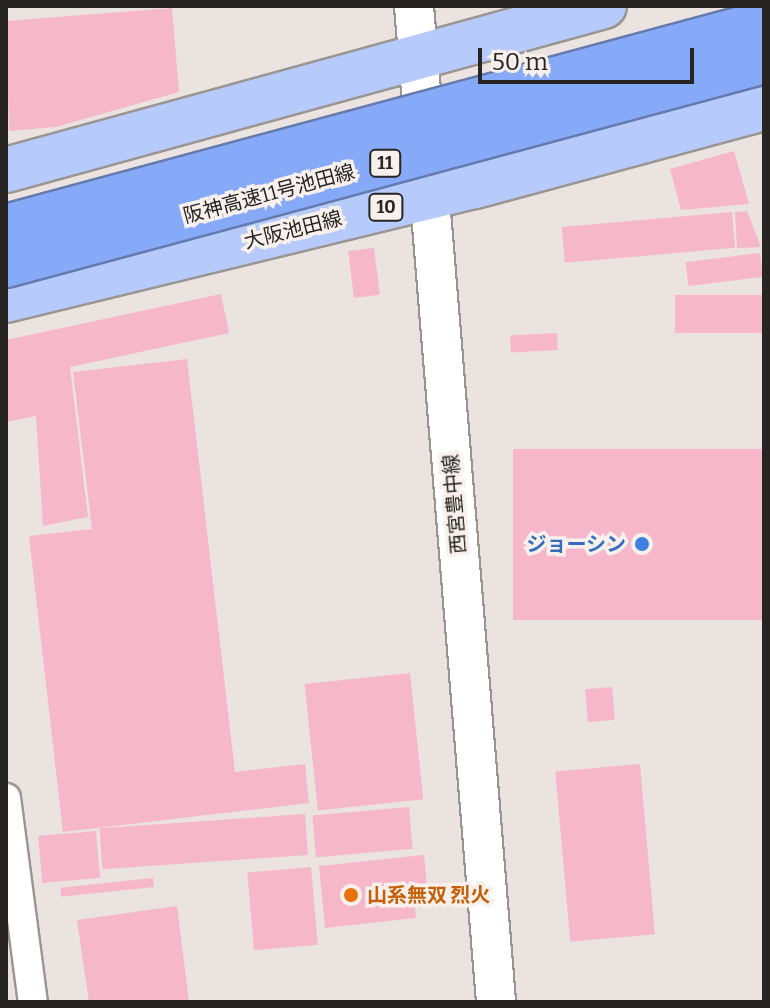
<!DOCTYPE html>
<meta charset="utf-8">
<style>
body{margin:0}
#map{position:relative;width:770px;height:1008px;overflow:hidden;background:#eae3df;font-family:Bitter,"Noto Sans JP",serif}
div>[style]{position:absolute}
[style*='--x']{left:calc(var(--x)*1px);top:calc(var(--y)*1px);width:calc(var(--w)*1px);rotate:calc(var(--a)*1deg)}
.building>*{inset:0;background:#f6b7cb;transform-origin:0 0}
.roads{filter:drop-shadow(2px 0 #9b9591) drop-shadow(-2px 0 #9b9591) drop-shadow(0 2px #9b9591) drop-shadow(0 -2px #9b9591)}
.minor>*{height:28px;margin:-14px;padding:0 14px;transform-origin:14px;border-radius:14px;background:#fff}
.secondary>*{height:38px;margin:-19px;padding:0 19px;transform-origin:19px;border-radius:19px;background:#fff}
.primary>*{height:44px;margin:-22px;padding:0 22px;transform-origin:22px;border-radius:22px;background:#b6cbfb}
.bridges{filter:drop-shadow(2px 0 #657aad) drop-shadow(-2px 0 #657aad) drop-shadow(0 2px #657aad) drop-shadow(0 -2px #657aad)}
.motorway-bridge>*{height:44px;margin:-22px;padding:0 22px;transform-origin:22px;border-radius:22px;background:#86a9f8}
.dots>*{width:22px;height:22px;translate:-50% -50%;box-sizing:border-box;border:4px solid #f7f0ec;border-radius:50%}
span{translate:-50% -50%;white-space:nowrap;text-align:center;line-height:1.15;-webkit-text-stroke:7px #f7f0ec;paint-order:stroke}
.shield-label span{padding:2px 6px;background:#f7f0ec;border:2px solid;border-radius:6px;-webkit-text-stroke-width:0}
.shield-label{font-size:18px;color:#272423;font-weight:700}
.street-label{font-size:20px;color:#272423}
.shop-label{font-size:20px;color:#366cbe;font-weight:700}
.right{translate:-100% -50%;text-align:right}
.food-label{font-size:20px;color:#c56008;font-weight:700}
.left{translate:0 -50%;text-align:left}
.frame{position:absolute;inset:0;border:8px solid #272423;pointer-events:none}
.scale{position:absolute;left:478px;top:48px;width:216px;height:36px;box-sizing:border-box;border:4px solid #272423;border-top:0;padding-left:10px;font-size:24px;line-height:28px;white-space:nowrap;color:#272423;-webkit-text-stroke:6px #f7f0ec;paint-order:stroke}
</style>
<div id="map">
<div class="building">
<i style="clip-path:polygon(172px 8px,179px 92px,56px 127px,9px 131px,6px 21px)"></i>
<i style="clip-path:polygon(734px 151px,749px 204px,681px 210px,670px 169px)"></i>
<i style="clip-path:polygon(747px 211px,761px 247px,737px 248px,735px 212px)"></i>
<i style="left:732px;top:212px;width:36px;height:171px;rotate:85deg"></i>
<i style="left:374px;top:248px;width:47px;height:26px;rotate:83deg"></i>
<i style="left:760px;top:253px;width:24px;height:75px;rotate:83deg"></i>
<i style="clip-path:polygon(221px 294px,229px 333px,70px 367px,88px 517px,43px 526px,36px 416px,6px 422px,6px 340px)"></i>
<i style="left:764px;top:295px;width:38px;height:89px;rotate:90deg"></i>
<i style="left:557px;top:333px;width:17px;height:47px;rotate:87deg"></i>
<i style="clip-path:polygon(187px 359px,235px 772px,305px 764px,309px 803px,63px 832px,29px 536px,92px 529px,73px 372px)"></i>
<i style="left:764px;top:449px;width:171px;height:251px;rotate:90deg"></i>
<i style="left:410px;top:673px;width:127px;height:106px;rotate:84deg"></i>
<i style="left:612px;top:687px;width:33px;height:27px;rotate:85deg"></i>
<i style="left:640px;top:764px;width:171px;height:85px;rotate:85deg"></i>
<i style="left:409px;top:807px;width:42px;height:97px;rotate:85deg"></i>
<i style="left:305px;top:814px;width:41px;height:206px;rotate:86deg"></i>
<i style="left:96px;top:831px;width:47px;height:58px;rotate:85deg"></i>
<i style="clip-path:polygon(424px 855px,429px 907px,415px 908px,416px 918px,325px 928px,319px 866px)"></i>
<i style="left:311px;top:867px;width:78px;height:64px;rotate:85deg"></i>
<i style="left:153px;top:878px;width:9px;height:93px;rotate:84deg"></i>
<i style="clip-path:polygon(177px 906px,189px 1002px,89px 1002px,77px 920px)"></i>
</div>
<div class="roads">
<div class="minor">
<i style="--x:6;--y:798;--w:206;--a:82.5"></i>
</div>
<div class="secondary">
<i style="--x:414;--y:6;--w:999;--a:85.29"></i>
</div>
<div class="primary">
<i style="--x:6;--y:170;--w:620;--a:-15.34"></i>
<i style="--x:6;--y:300;--w:483;--a:-13.7"></i>
<i style="--x:475;--y:186;--w:299;--a:-15.1"></i>
</div>
</div>
<div class="bridges">
<div class="motorway-bridge">
<i style="--x:6;--y:227;--w:785;--a:-15.06"></i>
<i style="--x:6;--y:265;--w:785;--a:-15.06"></i>
</div>
</div>
<div class="dots">
<i style="left:642px;top:544px;background:#3f7fe0"></i>
<i style="left:351px;top:895px;background:#e8710a"></i>
</div>
<div class="shield-label">
<span style="left:385px;top:163px">11</span>
<span style="left:386px;top:207px">10</span>
</div>
<div class="street-label">
<span style="left:269px;top:194px;rotate:-15deg">阪神高速11号池田線</span>
<span style="left:293px;top:230px;rotate:-14deg">大阪池田線</span>
<span style="left:455px;top:504px;rotate:-95deg">西宮豊中線</span>
</div>
<div class="shop-label">
<span class="right" style="left:626px;top:544px">ジョーシン</span>
</div>
<div class="food-label">
<span class="left" style="left:367px;top:895px">山系無双 烈火</span>
</div>
<div class="frame"></div>
<div class="scale">50 m</div>
</div>
